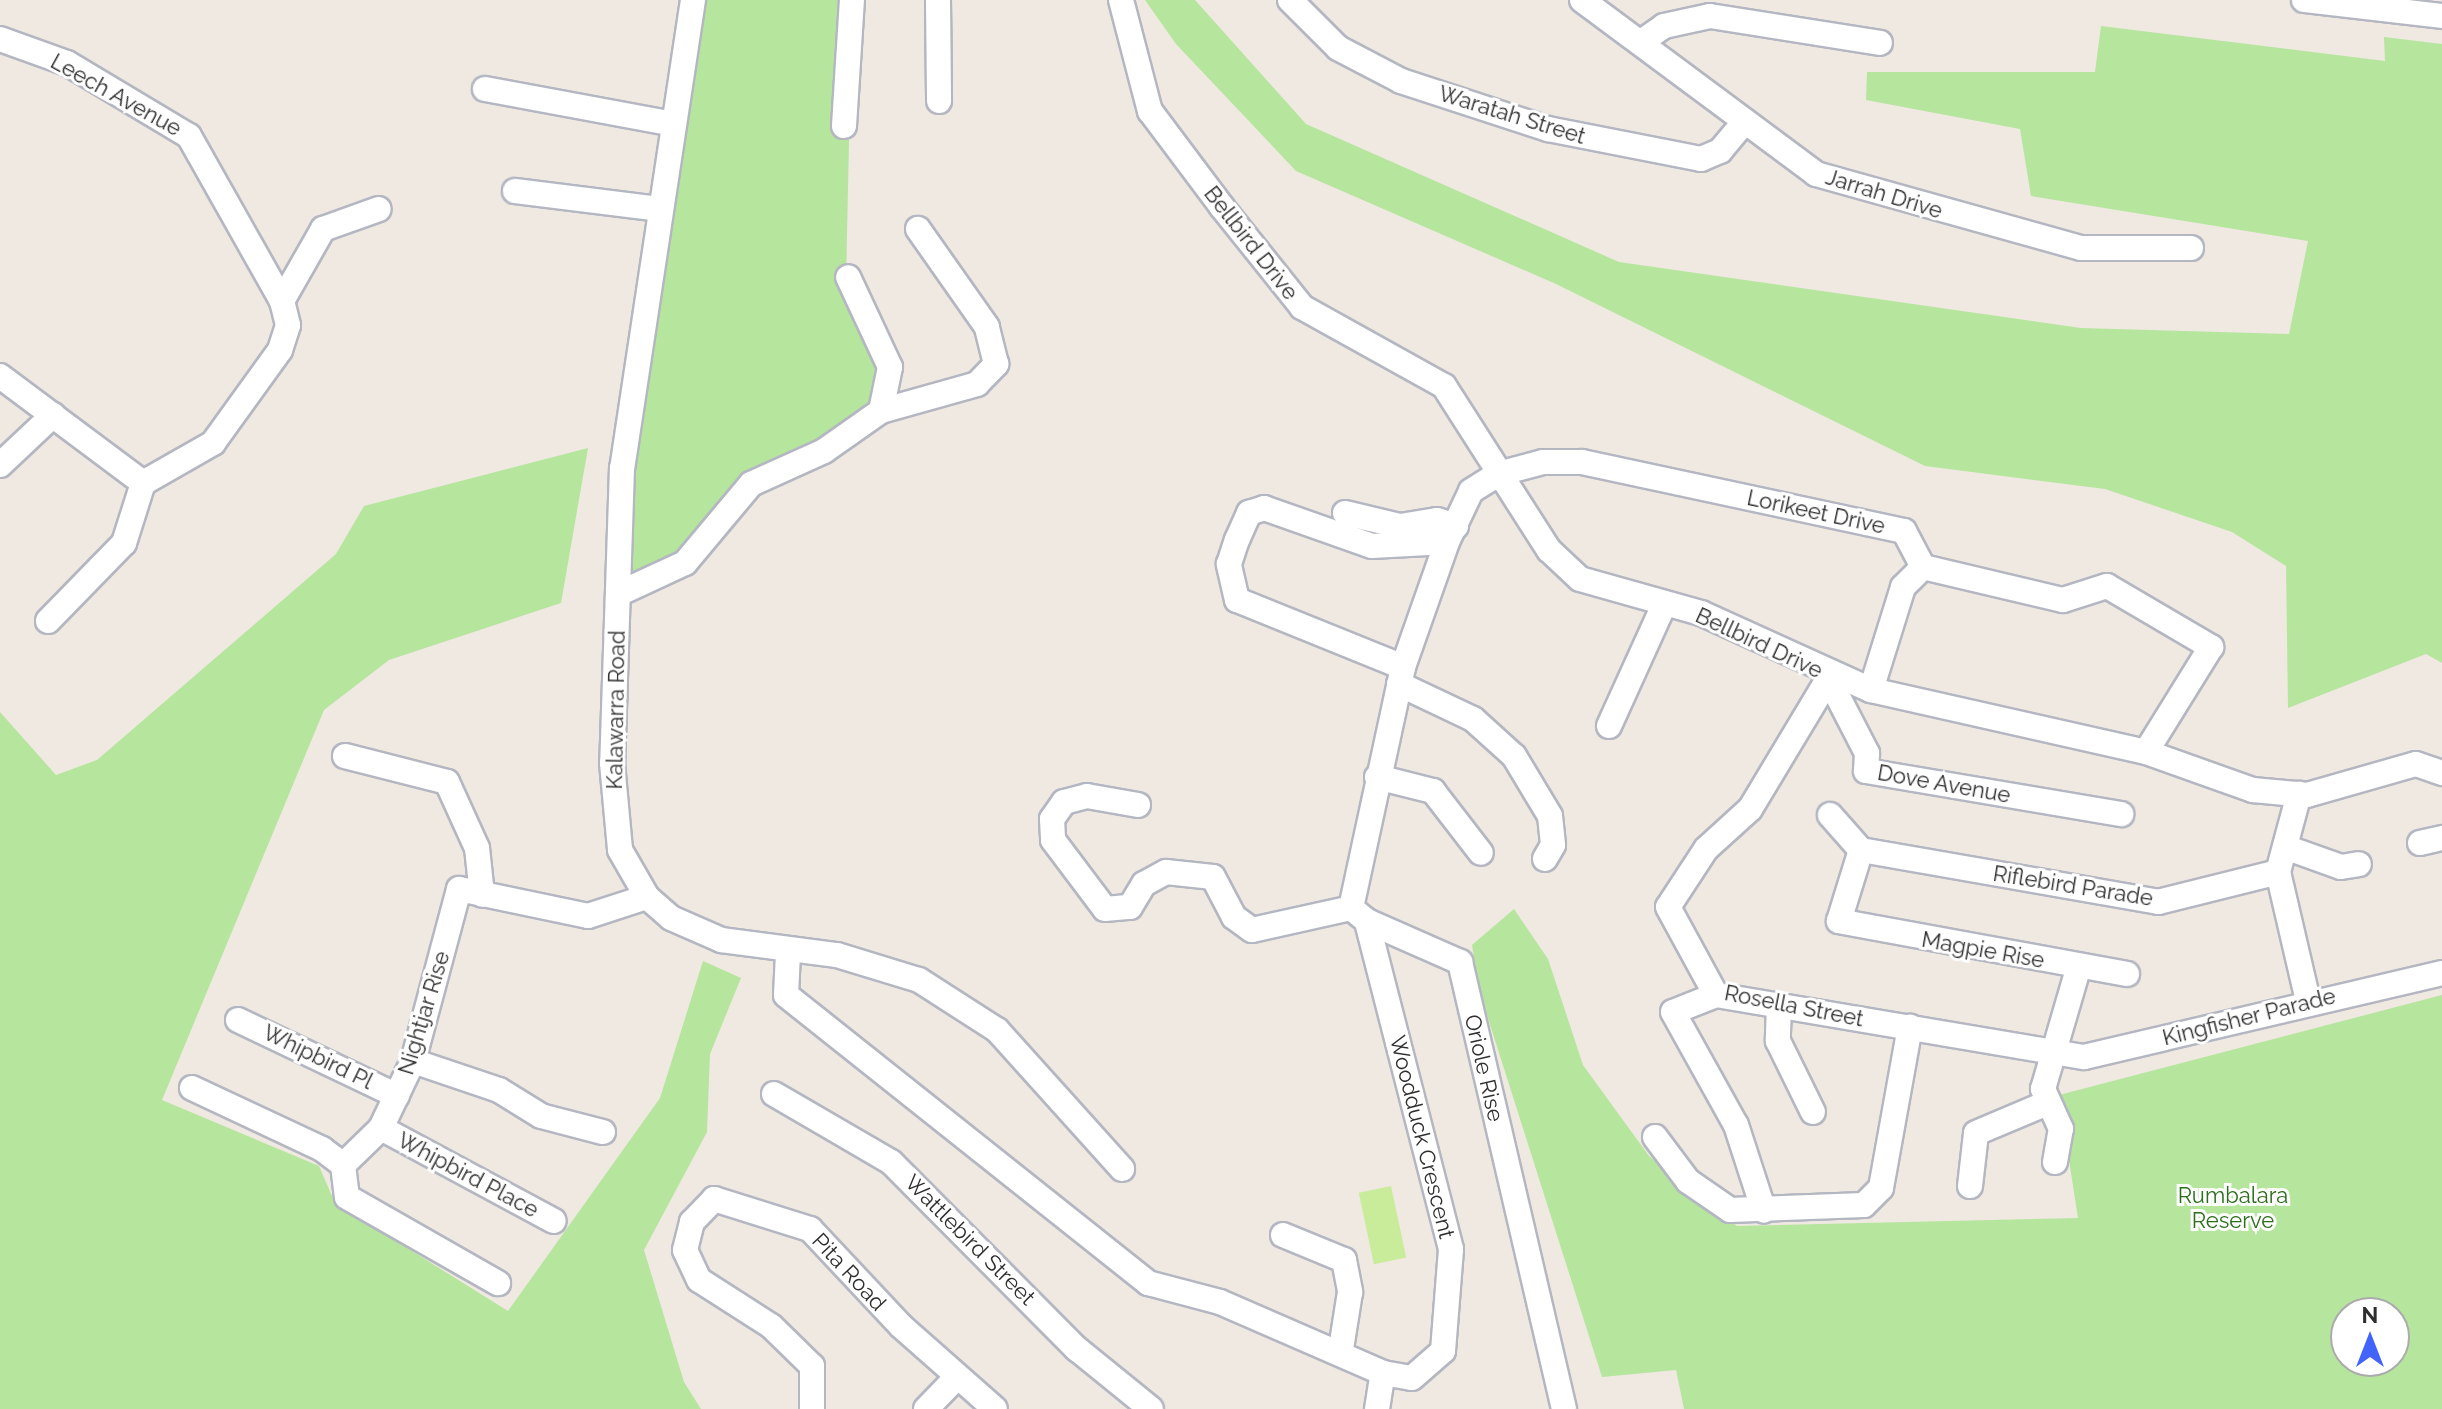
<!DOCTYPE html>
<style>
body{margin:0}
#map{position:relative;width:2442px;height:1409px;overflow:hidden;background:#efe9e1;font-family:Raleway,sans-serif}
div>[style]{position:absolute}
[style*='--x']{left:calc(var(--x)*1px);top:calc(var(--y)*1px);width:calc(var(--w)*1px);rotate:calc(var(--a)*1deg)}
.green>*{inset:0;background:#b6e59e}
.pitch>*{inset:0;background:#c9ec9a;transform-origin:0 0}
.roads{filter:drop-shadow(2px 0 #b4b7c1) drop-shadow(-2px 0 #b4b7c1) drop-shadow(0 2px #b4b7c1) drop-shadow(0 -2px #b4b7c1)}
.minor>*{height:24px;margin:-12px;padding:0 12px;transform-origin:12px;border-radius:12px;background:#fff}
span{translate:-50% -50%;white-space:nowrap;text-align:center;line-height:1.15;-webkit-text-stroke:6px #fff;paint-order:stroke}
.street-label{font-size:22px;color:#2e2e2e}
.park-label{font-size:22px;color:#2c6e1b}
.north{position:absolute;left:2330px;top:1297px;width:80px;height:80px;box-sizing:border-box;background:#fff;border:2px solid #ababab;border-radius:50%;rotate:0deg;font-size:22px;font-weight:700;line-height:32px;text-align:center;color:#2e2e2e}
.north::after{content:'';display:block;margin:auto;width:28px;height:36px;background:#4264fb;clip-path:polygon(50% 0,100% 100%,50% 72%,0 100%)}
</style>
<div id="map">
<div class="green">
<i style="clip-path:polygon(694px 0,852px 0,846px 284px,890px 392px,787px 465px,711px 540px,618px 594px)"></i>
<i style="clip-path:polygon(1145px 0,1195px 0,1306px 124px,1619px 262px,2081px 328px,2289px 334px,2308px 241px,2031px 196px,2020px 129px,1866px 100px,1867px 72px,2095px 72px,2101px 26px,2385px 61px,2384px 37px,2442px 44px,2442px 663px,2426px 654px,2288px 708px,2286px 566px,2232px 532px,2105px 489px,1925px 466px,1556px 284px,1296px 171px,1176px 44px)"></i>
<i style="clip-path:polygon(588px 448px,561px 603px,389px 660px,324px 710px,162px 1100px,319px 1166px,335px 1203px,508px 1311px,660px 1098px,703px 961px,741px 978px,710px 1054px,707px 1132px,644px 1250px,684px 1382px,701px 1409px,0 1409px,0 712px,56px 775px,97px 760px,336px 554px,364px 506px)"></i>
<i style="clip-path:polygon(evenodd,1514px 909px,1548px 959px,1583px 1065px,1649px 1156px,1737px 1226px,2078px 1218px,2059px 1095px,2442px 995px,2442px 1409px,1684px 1409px,1676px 1370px,1602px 1377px,1480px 993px,1472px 945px,1514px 909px,2346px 1313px,2394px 1313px,2394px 1361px,2346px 1361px,2346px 1313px)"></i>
</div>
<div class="pitch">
<i style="left:1391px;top:1186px;width:73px;height:33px;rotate:78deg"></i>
</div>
<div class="roads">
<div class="minor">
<i style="--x:693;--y:0;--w:473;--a:98.6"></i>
<i style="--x:622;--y:468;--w:295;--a:91.9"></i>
<i style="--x:612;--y:763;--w:87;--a:84.7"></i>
<i style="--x:620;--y:850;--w:54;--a:60.1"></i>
<i style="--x:647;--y:897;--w:32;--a:41"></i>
<i style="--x:671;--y:918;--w:55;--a:23.7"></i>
<i style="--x:721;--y:940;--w:117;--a:7.4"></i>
<i style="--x:837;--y:955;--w:86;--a:17"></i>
<i style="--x:919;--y:980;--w:93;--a:32.7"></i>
<i style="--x:997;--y:1030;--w:187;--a:48"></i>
<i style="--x:938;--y:0;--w:101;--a:89.4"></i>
<i style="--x:1121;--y:0;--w:115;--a:75.4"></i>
<i style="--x:1150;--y:111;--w:120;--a:53.1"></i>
<i style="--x:1222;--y:207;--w:128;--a:51.3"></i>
<i style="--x:1302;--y:307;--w:162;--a:29.1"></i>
<i style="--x:1444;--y:386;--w:195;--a:57.4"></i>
<i style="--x:1549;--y:550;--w:42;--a:43.1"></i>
<i style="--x:1580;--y:579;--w:126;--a:15.7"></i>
<i style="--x:1701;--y:613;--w:187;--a:24.4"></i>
<i style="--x:1871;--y:690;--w:282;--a:12.7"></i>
<i style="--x:2146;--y:752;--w:114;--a:19.6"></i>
<i style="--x:2253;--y:790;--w:54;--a:5.3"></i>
<i style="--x:2307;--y:795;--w:113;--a:-15.9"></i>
<i style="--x:2416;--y:764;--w:28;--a:19"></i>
<i style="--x:1290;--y:0;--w:68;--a:45"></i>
<i style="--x:1338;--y:48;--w:71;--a:27.6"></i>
<i style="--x:1401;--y:81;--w:155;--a:18.1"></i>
<i style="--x:1548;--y:129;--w:156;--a:11.1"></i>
<i style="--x:1701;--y:159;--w:21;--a:-23"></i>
<i style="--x:1720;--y:151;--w:39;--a:-50"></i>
<i style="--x:1582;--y:0;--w:292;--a:36.6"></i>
<i style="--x:1816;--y:174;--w:275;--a:15.6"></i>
<i style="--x:2081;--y:248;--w:110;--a:0"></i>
<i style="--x:2304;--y:0;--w:139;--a:6.6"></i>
<i style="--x:0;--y:39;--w:71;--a:19.7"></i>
<i style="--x:67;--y:63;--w:142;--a:30.9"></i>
<i style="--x:189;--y:136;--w:189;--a:60.6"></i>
<i style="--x:1644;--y:40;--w:24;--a:-35"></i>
<i style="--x:1664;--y:26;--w:47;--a:-12.3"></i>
<i style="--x:1710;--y:16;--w:172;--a:9"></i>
<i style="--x:485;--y:89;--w:191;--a:10.5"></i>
<i style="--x:844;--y:126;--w:126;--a:-86.4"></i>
<i style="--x:515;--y:191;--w:145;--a:7.1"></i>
<i style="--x:0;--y:376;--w:179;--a:36.8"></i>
<i style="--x:881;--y:411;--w:100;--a:-15.7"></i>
<i style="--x:977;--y:384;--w:28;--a:-46"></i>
<i style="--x:996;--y:364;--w:38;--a:-104"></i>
<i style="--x:987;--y:327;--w:120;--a:-125.1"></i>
<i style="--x:0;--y:465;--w:73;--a:-43.3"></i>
<i style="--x:1345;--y:513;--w:57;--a:13.3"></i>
<i style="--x:1400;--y:526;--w:37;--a:-9"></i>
<i style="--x:1437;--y:520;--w:20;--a:18"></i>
<i style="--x:618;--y:594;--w:74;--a:-24.8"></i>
<i style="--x:685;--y:563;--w:103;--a:-50.1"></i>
<i style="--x:751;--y:484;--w:80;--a:-24.3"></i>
<i style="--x:824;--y:451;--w:70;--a:-35.1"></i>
<i style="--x:881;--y:411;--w:45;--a:-78.4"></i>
<i style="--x:890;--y:367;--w:99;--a:-115"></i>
<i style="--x:48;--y:621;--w:109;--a:-45.7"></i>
<i style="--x:124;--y:543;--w:63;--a:-72.4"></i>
<i style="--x:143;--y:483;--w:81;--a:-29.7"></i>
<i style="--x:213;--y:443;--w:115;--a:-54.2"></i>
<i style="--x:280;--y:350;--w:26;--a:-72"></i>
<i style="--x:288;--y:325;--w:25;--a:-104"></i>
<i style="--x:282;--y:301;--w:83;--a:-60.3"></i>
<i style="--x:323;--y:229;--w:59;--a:-19.7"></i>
<i style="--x:1403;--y:667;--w:179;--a:-158"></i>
<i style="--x:1237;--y:600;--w:37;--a:-103"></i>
<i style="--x:1229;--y:564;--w:25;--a:-72"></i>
<i style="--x:1237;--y:540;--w:30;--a:-66"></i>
<i style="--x:1249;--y:513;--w:16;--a:-18"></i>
<i style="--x:1264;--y:508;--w:114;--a:19.4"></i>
<i style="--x:1372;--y:546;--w:75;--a:-3.1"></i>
<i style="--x:1830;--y:676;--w:155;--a:121"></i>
<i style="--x:1750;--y:809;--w:59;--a:137.7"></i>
<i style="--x:1706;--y:849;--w:69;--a:123.2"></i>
<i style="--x:1668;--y:907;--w:100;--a:61.4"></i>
<i style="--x:1716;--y:995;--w:373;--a:9.6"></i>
<i style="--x:2084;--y:1057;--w:368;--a:-13.2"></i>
<i style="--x:1839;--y:679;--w:14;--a:102"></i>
<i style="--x:1836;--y:693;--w:68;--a:62.7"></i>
<i style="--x:1867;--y:753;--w:18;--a:93"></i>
<i style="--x:1866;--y:771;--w:259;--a:9.6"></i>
<i style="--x:1399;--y:684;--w:82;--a:25.3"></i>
<i style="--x:1473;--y:719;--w:55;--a:42.1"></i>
<i style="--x:1514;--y:756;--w:70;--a:59"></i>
<i style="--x:1550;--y:816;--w:29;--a:84"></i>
<i style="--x:1553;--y:845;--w:16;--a:120"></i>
<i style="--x:1871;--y:690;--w:108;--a:-72.7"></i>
<i style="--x:1903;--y:587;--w:28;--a:-45"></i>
<i style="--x:1609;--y:726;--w:133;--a:-65.6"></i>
<i style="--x:345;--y:756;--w:105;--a:14.3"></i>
<i style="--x:447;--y:782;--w:72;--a:65.6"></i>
<i style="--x:477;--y:848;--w:47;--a:83.9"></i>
<i style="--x:1377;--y:777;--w:58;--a:14"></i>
<i style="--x:1433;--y:791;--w:78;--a:52.3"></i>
<i style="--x:1138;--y:805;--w:52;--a:-170"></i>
<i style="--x:1087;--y:796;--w:24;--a:165"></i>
<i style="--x:1064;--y:802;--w:21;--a:125"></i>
<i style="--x:1052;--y:819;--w:21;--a:87"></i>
<i style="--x:1053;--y:840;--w:86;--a:53"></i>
<i style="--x:1105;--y:909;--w:25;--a:-5"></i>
<i style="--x:1130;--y:907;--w:27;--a:-59"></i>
<i style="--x:1144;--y:884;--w:25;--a:-29"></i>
<i style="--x:1166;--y:872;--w:47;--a:6.1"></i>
<i style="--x:1213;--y:877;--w:45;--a:62.3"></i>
<i style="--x:1234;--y:917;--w:22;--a:36"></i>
<i style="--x:1252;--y:930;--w:101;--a:-12.5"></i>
<i style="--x:1830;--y:815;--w:47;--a:48.5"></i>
<i style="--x:2420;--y:843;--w:23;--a:-13"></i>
<i style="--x:2285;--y:847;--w:59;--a:19.7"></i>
<i style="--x:2341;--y:867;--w:18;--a:-9"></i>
<i style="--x:2278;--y:872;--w:132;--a:76.9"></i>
<i style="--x:1351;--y:908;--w:247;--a:-77.8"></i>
<i style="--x:1403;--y:667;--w:133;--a:-70.6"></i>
<i style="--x:1447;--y:542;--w:56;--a:-64.8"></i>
<i style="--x:1471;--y:491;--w:32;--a:-32"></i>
<i style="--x:1498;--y:474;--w:47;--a:-14.9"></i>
<i style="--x:1543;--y:462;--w:39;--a:0"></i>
<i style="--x:1582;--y:462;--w:329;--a:12.1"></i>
<i style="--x:1904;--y:531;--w:41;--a:62.2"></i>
<i style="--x:1923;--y:567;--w:144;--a:13.3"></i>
<i style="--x:2063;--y:600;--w:46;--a:-17.7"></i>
<i style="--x:2107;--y:586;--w:121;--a:30.4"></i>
<i style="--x:2211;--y:647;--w:123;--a:121.8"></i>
<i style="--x:1367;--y:921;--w:102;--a:23.8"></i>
<i style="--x:1460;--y:962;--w:459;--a:76.9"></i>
<i style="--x:788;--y:953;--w:42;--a:92.7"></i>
<i style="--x:786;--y:995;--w:463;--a:38.5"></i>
<i style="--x:1148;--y:1283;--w:74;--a:14.8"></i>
<i style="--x:1220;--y:1302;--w:178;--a:23.5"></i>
<i style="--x:1383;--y:1373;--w:29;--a:10"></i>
<i style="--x:1412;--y:1378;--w:41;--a:-41.1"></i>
<i style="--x:1443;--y:1351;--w:102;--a:-85.5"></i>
<i style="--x:1451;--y:1249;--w:339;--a:-104.4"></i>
<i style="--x:1367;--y:921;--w:21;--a:-141"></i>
<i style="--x:2127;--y:974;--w:293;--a:-169.6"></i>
<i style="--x:1839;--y:921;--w:74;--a:-72.8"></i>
<i style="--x:1861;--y:850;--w:302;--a:9.9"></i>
<i style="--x:2158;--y:902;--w:124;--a:-14"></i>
<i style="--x:2278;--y:872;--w:81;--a:-74.9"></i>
<i style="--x:1716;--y:995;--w:46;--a:158.4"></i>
<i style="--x:1673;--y:1012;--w:129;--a:60.9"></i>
<i style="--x:1736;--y:1125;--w:90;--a:72"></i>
<i style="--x:1779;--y:1005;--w:36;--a:92"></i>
<i style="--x:1778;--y:1041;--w:79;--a:63.8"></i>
<i style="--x:238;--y:1020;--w:176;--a:25.5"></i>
<i style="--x:413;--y:1061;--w:91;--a:18.6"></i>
<i style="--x:499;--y:1090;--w:49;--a:31.8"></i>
<i style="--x:541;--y:1116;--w:64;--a:14.5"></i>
<i style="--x:192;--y:1088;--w:144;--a:25.1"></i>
<i style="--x:322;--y:1149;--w:26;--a:37"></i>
<i style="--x:343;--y:1165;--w:32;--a:83"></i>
<i style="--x:347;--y:1197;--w:174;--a:29.7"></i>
<i style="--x:774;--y:1094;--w:135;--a:30.2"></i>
<i style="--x:891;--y:1162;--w:264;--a:45.2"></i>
<i style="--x:1077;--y:1349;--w:95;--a:39"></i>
<i style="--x:381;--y:1128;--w:196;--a:28.3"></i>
<i style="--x:1655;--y:1137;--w:55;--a:53.1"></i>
<i style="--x:1688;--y:1181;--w:51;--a:34.6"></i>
<i style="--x:1730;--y:1210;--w:134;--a:-2.1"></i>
<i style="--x:1864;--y:1205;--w:24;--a:-45"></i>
<i style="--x:1881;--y:1188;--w:164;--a:-79.8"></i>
<i style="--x:2055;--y:1162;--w:34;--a:-80"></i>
<i style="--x:2061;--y:1129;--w:44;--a:-114.2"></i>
<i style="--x:2043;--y:1089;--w:128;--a:-73.7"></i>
<i style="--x:343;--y:1165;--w:53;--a:-44.2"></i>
<i style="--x:381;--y:1128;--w:74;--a:-64.5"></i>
<i style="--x:413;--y:1061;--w:178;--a:-75"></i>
<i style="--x:459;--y:889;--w:132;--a:11.8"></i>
<i style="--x:588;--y:916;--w:62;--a:-17.9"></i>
<i style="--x:1970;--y:1186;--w:53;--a:-83.5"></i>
<i style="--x:1976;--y:1133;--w:75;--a:-22.8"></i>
<i style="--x:1283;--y:1235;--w:66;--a:22.3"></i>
<i style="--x:1344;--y:1260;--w:33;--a:79"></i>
<i style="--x:1350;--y:1292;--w:58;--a:99"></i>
<i style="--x:812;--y:1409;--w:43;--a:-90"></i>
<i style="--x:812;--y:1366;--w:57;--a:-135.7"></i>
<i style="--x:771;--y:1326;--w:85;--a:-147.4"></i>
<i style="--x:699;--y:1280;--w:33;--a:-115"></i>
<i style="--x:685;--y:1250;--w:29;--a:-76"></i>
<i style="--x:692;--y:1222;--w:32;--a:-46"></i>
<i style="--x:714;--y:1199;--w:101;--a:17.4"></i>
<i style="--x:810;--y:1229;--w:133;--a:46.8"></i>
<i style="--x:901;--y:1326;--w:125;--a:41.4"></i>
<i style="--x:926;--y:1409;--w:43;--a:-45.9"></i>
<i style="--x:1377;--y:1409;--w:36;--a:-81"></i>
</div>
</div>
<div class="street-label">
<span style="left:116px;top:95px;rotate:29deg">Leech Avenue</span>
<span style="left:1512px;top:115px;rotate:17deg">Waratah Street</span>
<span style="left:1884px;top:194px;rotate:17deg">Jarrah Drive</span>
<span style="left:1251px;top:243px;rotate:52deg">Bellbird Drive</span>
<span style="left:1816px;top:512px;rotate:12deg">Lorikeet Drive</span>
<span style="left:1759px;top:643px;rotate:25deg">Bellbird Drive</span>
<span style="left:616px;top:710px;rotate:-89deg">Kalawarra Road</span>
<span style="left:1944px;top:784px;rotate:10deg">Dove Avenue</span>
<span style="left:2073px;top:886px;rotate:9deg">Riflebird Parade</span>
<span style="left:1983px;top:950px;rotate:10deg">Magpie Rise</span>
<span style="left:1794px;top:1006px;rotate:11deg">Rosella Street</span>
<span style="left:424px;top:1013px;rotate:-73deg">Nightjar Rise</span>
<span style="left:2249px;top:1017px;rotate:-14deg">Kingfisher Parade</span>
<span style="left:318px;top:1057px;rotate:26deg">Whipbird Pl</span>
<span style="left:1484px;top:1068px;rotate:77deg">Oriole Rise</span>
<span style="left:1422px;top:1137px;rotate:76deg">Woodduck Crescent</span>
<span style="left:468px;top:1175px;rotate:28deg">Whipbird Place</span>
<span style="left:970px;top:1240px;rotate:45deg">Wattlebird Street</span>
<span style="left:849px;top:1272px;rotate:47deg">Pita Road</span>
</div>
<div class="park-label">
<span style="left:2233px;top:1208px">Rumbalara<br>Reserve</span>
</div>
<div class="north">N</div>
</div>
